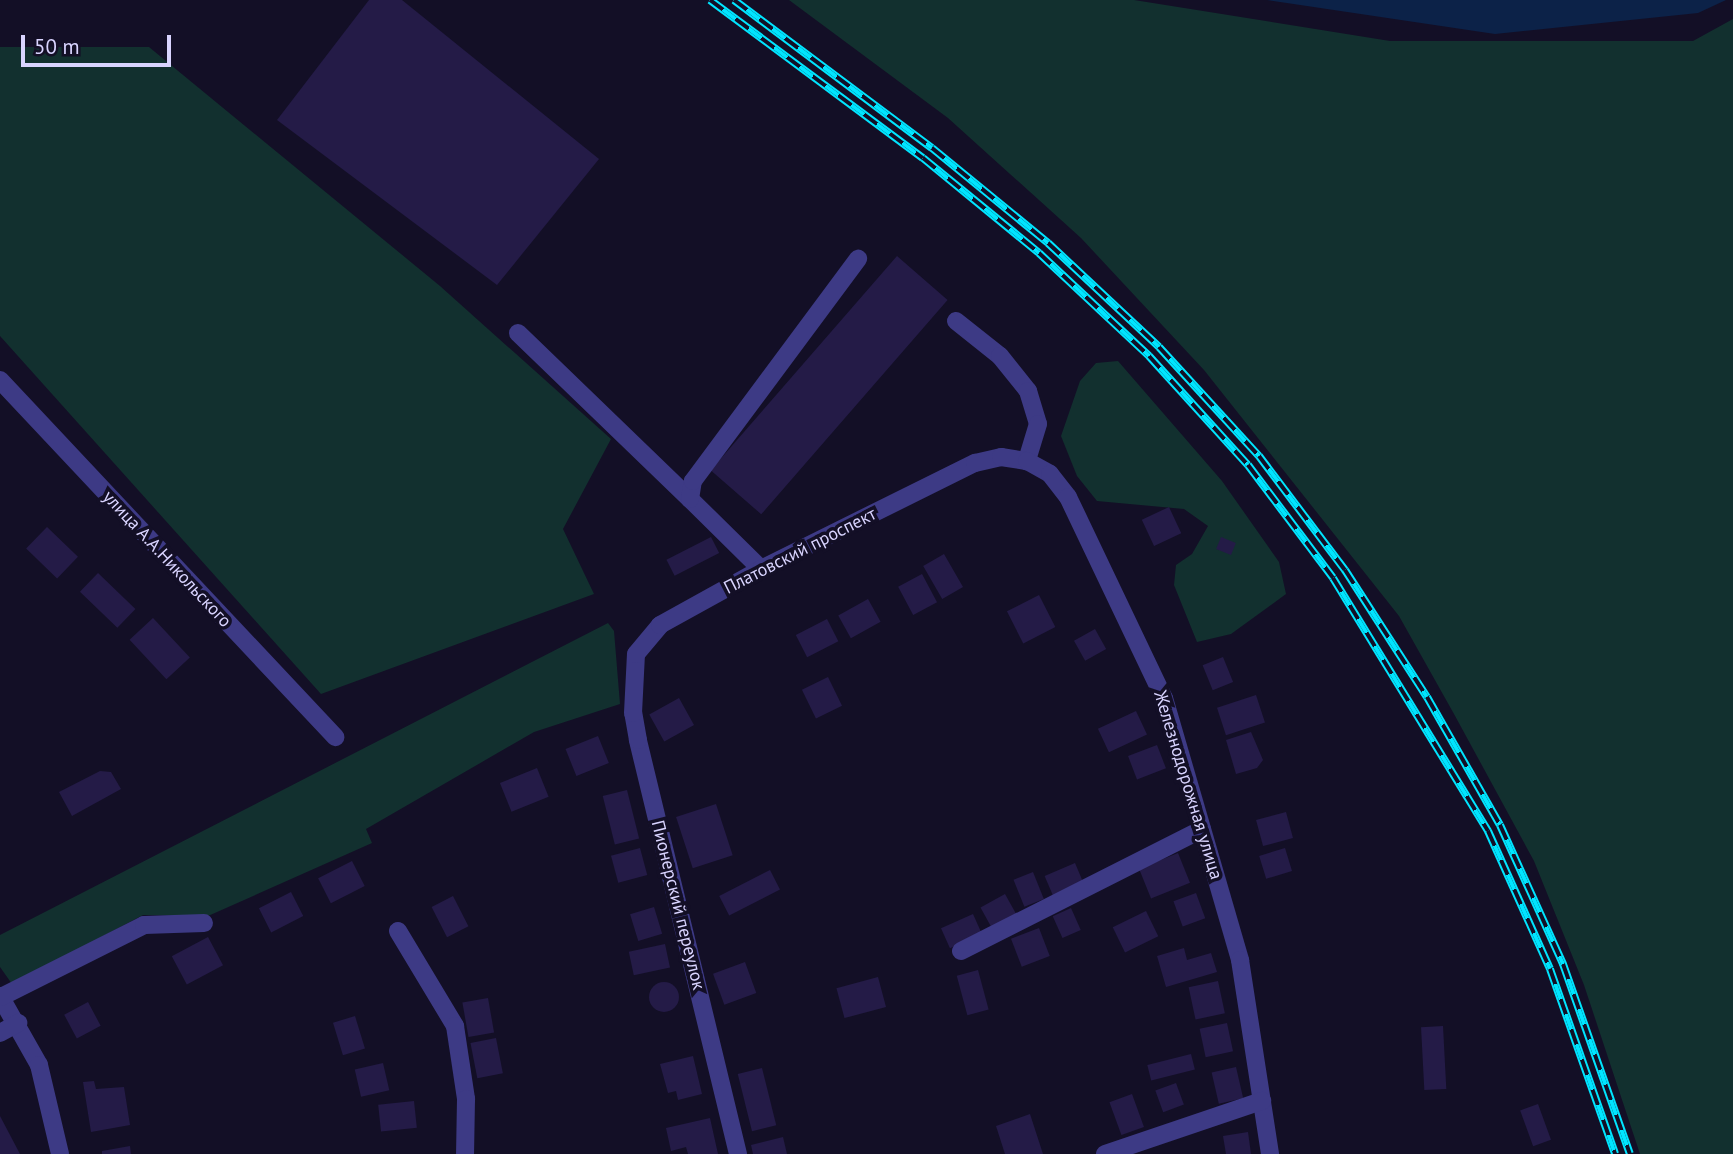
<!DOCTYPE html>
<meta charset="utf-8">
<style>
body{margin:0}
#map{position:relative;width:1733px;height:1154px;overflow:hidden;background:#130f26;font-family:"PT Sans",sans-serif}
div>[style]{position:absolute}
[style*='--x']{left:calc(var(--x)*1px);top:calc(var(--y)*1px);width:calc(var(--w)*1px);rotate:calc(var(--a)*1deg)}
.green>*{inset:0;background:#12302f}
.water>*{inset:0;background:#0c2248}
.building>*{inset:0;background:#241b47;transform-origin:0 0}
.round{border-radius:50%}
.minor>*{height:18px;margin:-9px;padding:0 9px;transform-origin:9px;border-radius:9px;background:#3d3a85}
.rail>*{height:8px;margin-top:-4px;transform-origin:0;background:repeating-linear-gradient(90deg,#130f26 0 16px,#00e5ff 0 32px);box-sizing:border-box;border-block:2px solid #00e5ff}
span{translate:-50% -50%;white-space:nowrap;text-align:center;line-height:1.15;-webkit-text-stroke:7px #130f26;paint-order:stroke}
.street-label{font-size:18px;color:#d9d4ff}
.scale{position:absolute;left:21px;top:35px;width:150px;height:32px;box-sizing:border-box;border:4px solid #d9d4ff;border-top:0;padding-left:9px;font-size:21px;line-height:24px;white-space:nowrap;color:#d9d4ff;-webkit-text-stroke:5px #130f26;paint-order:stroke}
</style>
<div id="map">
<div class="green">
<i style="clip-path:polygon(789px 0,1134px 0,1390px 41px,1693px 41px,1733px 19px,1733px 1154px,1640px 1154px,1584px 985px,1534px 861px,1454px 714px,1399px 616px,1204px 370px,1081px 238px,948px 118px)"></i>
<i style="clip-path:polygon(0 47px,149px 47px,440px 286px,611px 439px,563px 529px,594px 594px,321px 694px,0 336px)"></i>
<i style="clip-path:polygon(1118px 361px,1222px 481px,1279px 562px,1286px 594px,1231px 634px,1197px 642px,1174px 585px,1176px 565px,1192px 554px,1208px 526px,1184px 509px,1097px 501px,1077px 476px,1061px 436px,1080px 381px,1096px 363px)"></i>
<i style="clip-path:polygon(608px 623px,614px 631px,620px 704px,534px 732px,366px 829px,372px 843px,208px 916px,143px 915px,12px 984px,0 967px,0 935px)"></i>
</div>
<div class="water">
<i style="clip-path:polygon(1267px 0,1726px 0,1698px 13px,1495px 34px)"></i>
</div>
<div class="building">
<i style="clip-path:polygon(369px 0,402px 0,599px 159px,497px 285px,277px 120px)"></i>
<i style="left:897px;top:256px;width:67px;height:284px;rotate:41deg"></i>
<i style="left:1169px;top:507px;width:29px;height:30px;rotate:65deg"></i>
<i style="left:47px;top:527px;width:43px;height:30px;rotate:44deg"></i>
<i style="left:711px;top:537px;width:18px;height:50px;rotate:63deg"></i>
<i style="left:1221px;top:537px;width:16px;height:13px;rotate:22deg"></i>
<i style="left:944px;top:554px;width:38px;height:24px;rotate:60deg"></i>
<i style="left:98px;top:573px;width:52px;height:26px;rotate:44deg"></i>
<i style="left:922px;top:574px;width:32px;height:27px;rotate:62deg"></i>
<i style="left:1039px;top:595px;width:36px;height:36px;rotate:63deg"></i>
<i style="left:868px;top:599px;width:26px;height:34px;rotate:61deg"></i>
<i style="left:153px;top:618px;width:54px;height:32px;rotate:47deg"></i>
<i style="left:827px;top:619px;width:25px;height:35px;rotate:63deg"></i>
<i style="left:1095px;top:629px;width:23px;height:24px;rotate:61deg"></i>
<i style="left:1223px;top:657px;width:27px;height:22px;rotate:68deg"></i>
<i style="left:828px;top:677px;width:32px;height:29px;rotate:64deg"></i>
<i style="left:1256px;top:695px;width:29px;height:41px;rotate:72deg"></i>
<i style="left:679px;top:698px;width:31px;height:34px;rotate:61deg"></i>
<i style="left:1136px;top:711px;width:26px;height:42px;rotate:65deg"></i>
<i style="clip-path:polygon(1251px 732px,1263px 760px,1257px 768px,1236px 774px,1226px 740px)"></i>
<i style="left:598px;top:736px;width:29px;height:35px;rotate:68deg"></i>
<i style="left:1157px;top:745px;width:25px;height:31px;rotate:69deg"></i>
<i style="left:537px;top:768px;width:31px;height:40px;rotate:68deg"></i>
<i style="clip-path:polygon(100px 771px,111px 772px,121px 789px,72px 816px,59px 792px)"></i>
<i style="left:627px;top:790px;width:50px;height:25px;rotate:76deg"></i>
<i style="left:716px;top:804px;width:54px;height:42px;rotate:72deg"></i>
<i style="left:1286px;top:812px;width:27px;height:31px;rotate:75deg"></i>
<i style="left:640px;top:848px;width:28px;height:30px;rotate:75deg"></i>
<i style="left:1285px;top:848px;width:24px;height:27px;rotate:73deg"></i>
<i style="left:1178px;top:853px;width:32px;height:42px;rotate:68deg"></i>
<i style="left:352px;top:861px;width:28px;height:38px;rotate:63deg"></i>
<i style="left:1075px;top:863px;width:23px;height:33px;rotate:67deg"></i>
<i style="left:770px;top:870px;width:22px;height:57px;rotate:63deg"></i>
<i style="left:1033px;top:872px;width:29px;height:21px;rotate:68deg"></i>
<i style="left:291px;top:892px;width:27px;height:36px;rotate:63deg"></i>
<i style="left:1196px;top:893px;width:27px;height:24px;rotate:70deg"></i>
<i style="left:1005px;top:894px;width:23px;height:28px;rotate:61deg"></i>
<i style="left:453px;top:896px;width:34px;height:24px;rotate:63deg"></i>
<i style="left:654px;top:907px;width:28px;height:25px;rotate:73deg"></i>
<i style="left:1071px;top:908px;width:24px;height:20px;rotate:66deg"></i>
<i style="left:1146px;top:911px;width:28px;height:37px;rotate:64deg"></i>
<i style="left:973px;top:914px;width:22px;height:35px;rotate:66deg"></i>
<i style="left:1039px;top:928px;width:30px;height:30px;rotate:69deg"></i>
<i style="left:208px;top:937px;width:32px;height:41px;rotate:62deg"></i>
<i style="left:665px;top:944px;width:24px;height:37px;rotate:78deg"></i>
<i style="clip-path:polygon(1184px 948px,1187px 960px,1211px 953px,1217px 972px,1166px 987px,1157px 956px)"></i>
<i style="left:745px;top:962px;width:33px;height:34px;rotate:70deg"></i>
<i style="left:978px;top:970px;width:41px;height:22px;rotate:75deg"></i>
<i style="left:878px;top:977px;width:31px;height:43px;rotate:75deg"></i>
<i style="left:1218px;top:981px;width:33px;height:30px;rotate:78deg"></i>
<i class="round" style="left:649px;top:982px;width:30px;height:30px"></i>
<i style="left:488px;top:998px;width:35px;height:26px;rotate:80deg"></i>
<i style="left:88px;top:1002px;width:27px;height:27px;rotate:62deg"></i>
<i style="left:355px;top:1016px;width:34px;height:23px;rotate:73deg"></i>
<i style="left:1227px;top:1023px;width:29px;height:28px;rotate:78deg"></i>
<i style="left:1443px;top:1026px;width:63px;height:22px;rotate:87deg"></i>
<i style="left:496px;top:1038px;width:36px;height:26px;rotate:79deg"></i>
<i style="left:1191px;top:1054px;width:16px;height:45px;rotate:76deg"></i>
<i style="clip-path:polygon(693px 1056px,702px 1094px,678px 1100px,676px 1091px,668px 1093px,660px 1064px)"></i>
<i style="left:383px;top:1063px;width:28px;height:29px;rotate:77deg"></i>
<i style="left:1236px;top:1067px;width:32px;height:25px;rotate:77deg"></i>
<i style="left:762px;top:1068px;width:59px;height:25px;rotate:76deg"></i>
<i style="clip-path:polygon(94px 1081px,96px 1089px,124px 1087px,130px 1125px,91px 1132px,83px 1082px)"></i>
<i style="left:1176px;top:1083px;width:23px;height:22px;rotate:70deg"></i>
<i style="left:1132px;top:1094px;width:35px;height:24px;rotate:70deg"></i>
<i style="left:414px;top:1101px;width:27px;height:36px;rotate:84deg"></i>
<i style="left:1538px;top:1104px;width:38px;height:19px;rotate:70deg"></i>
<i style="clip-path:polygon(1030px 1114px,1043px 1154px,1005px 1154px,996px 1126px)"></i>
<i style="clip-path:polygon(0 1116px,20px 1154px,0 1154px)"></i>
<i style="clip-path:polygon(710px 1118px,718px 1154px,688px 1154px,686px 1147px,671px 1151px,666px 1128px)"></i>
<i style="clip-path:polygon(1248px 1132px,1251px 1154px,1226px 1154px,1223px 1136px)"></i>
<i style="clip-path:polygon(783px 1137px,787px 1154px,753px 1154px,751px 1145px)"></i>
<i style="clip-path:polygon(130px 1146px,131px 1154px,102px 1154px,102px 1151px)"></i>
</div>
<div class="minor">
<i style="--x:956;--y:321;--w:56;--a:38.5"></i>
<i style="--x:1000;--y:356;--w:45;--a:51.3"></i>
<i style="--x:1028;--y:391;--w:34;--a:73"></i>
<i style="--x:1038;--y:424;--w:39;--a:107"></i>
<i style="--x:518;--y:333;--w:239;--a:44"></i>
<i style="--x:0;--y:380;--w:490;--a:46.8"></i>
<i style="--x:761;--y:569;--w:100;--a:-135.4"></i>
<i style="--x:690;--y:499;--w:18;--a:-81"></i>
<i style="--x:693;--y:481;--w:277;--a:-53.4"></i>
<i style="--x:398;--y:931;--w:111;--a:59"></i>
<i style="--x:455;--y:1026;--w:74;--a:81.4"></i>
<i style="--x:466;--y:1099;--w:55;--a:91"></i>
<i style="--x:961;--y:951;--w:270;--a:-26.8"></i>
<i style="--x:0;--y:996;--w:79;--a:60.5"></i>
<i style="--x:39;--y:1065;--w:91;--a:76.7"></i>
<i style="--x:1;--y:997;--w:160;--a:-26.7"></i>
<i style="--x:144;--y:925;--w:60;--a:-1.9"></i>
<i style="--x:0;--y:1033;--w:21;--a:-29"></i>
<i style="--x:738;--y:1154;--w:426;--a:-103.6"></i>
<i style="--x:638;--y:740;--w:27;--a:-100"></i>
<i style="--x:633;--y:713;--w:59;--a:-87.1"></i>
<i style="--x:636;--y:654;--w:38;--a:-50"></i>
<i style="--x:660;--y:625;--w:115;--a:-29"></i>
<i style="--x:761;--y:569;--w:239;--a:-26.4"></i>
<i style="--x:975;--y:463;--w:27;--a:-13"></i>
<i style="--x:1001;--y:457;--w:26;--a:9"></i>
<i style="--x:1027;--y:461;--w:26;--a:29"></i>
<i style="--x:1050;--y:474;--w:29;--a:52"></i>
<i style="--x:1068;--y:497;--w:223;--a:64.5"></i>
<i style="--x:1164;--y:698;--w:273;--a:73.8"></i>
<i style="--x:1240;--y:960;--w:196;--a:81.2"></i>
<i style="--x:1105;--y:1154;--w:166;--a:-18.7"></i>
</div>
<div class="rail">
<i style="--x:710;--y:0;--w:265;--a:36.6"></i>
<i style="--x:923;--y:158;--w:150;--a:39.3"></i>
<i style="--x:1039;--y:253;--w:151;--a:43.1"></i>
<i style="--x:1149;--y:356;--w:147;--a:47.8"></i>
<i style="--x:1248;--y:465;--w:141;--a:53"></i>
<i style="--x:1333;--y:578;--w:297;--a:58.5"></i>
<i style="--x:1488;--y:831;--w:151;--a:65.8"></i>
<i style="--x:1550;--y:969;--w:196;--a:70.6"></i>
<i style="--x:734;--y:0;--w:247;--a:36.8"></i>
<i style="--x:932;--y:148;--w:150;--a:39.3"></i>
<i style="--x:1048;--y:243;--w:152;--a:43.1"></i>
<i style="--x:1159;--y:347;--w:148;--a:47.5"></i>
<i style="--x:1259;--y:456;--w:143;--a:53"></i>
<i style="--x:1345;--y:570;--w:151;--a:57.2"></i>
<i style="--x:1427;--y:697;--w:147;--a:60.3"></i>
<i style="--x:1500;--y:825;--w:153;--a:65.6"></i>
<i style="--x:1563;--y:964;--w:201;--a:70.6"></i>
</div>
<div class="street-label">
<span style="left:800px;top:551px;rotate:-27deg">Платовский проспект</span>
<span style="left:167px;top:559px;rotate:47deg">улица А.А.Никольского</span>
<span style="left:1188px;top:785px;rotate:73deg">Железнодорожная улица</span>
<span style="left:678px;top:905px;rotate:76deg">Пионерский переулок</span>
</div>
<div class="scale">50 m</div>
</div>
